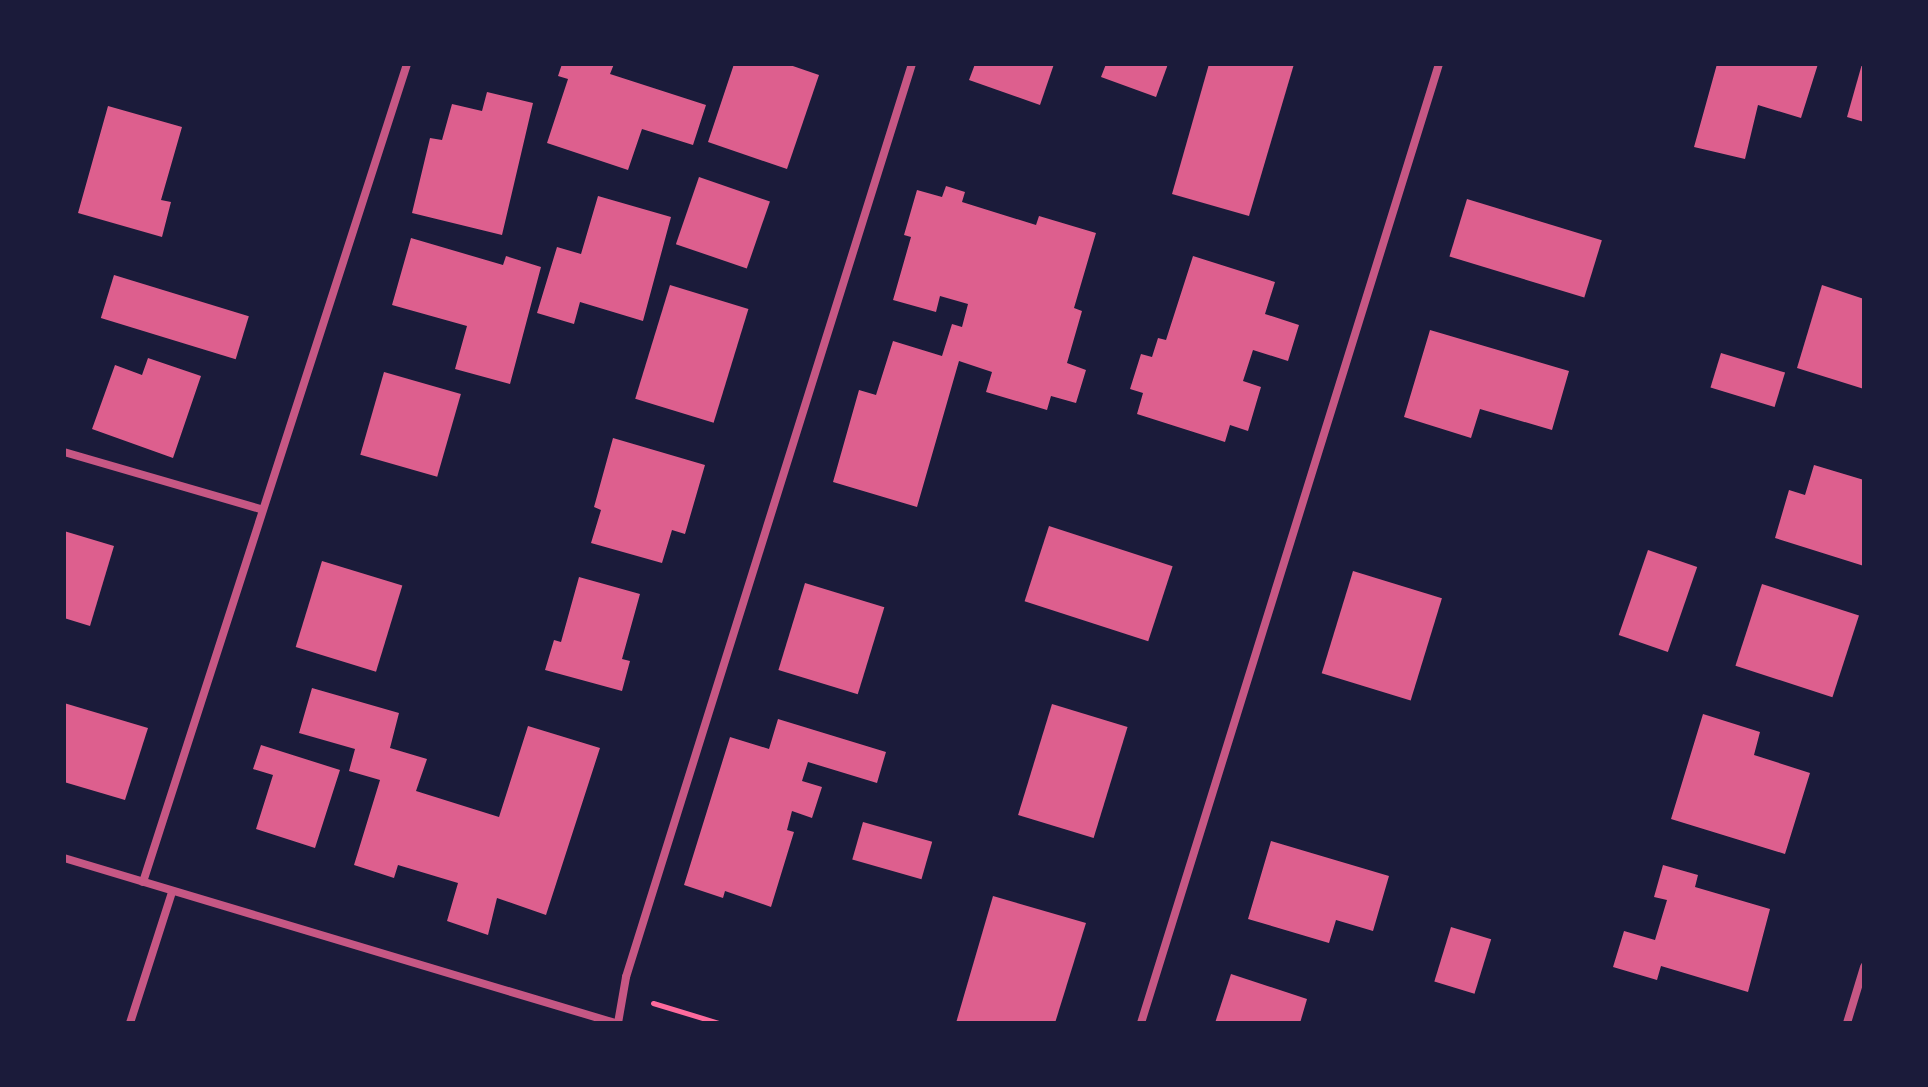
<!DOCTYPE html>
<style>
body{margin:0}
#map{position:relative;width:1928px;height:1087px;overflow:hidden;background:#1b1b3a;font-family:Rubik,sans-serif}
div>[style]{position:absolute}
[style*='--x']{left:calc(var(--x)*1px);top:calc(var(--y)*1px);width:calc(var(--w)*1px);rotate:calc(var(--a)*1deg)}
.building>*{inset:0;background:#dd5f8e;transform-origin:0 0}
.path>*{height:5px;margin:-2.5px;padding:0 2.5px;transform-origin:2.5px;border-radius:2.5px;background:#ff6b9d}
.minor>*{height:8px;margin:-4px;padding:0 4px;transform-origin:4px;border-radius:4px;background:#c65784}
span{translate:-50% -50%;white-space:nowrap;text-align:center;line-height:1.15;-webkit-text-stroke:6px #1b1b3a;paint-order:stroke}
.frame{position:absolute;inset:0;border:66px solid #1b1b3a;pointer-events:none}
</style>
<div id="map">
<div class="building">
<i style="clip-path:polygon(562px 64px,614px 64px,610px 74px,706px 105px,693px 145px,642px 129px,628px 170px,547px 143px,568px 79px,558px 76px)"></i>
<i style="clip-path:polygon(734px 64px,787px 64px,819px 75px,787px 169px,708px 142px)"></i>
<i style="clip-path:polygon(975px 64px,1054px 64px,1040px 105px,969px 80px)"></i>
<i style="clip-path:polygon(1106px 64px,1168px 64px,1156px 97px,1101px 77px)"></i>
<i style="clip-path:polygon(1209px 64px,1294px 64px,1249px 216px,1172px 194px)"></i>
<i style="clip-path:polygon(1717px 64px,1818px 64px,1801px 118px,1758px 105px,1745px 159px,1694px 147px)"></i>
<i style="clip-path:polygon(1862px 64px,1864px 64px,1864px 122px,1847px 117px)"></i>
<i style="clip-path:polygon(487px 92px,533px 103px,502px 235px,412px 213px,430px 138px,442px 140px,452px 104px,482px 111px)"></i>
<i style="clip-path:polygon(108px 106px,182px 127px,161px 200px,171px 202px,162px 237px,78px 213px)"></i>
<i style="left:699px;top:177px;width:75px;height:71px;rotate:19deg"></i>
<i style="clip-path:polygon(946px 186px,965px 192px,962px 202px,1036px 225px,1039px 216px,1096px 233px,1074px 308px,1082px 311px,1067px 363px,1086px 370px,1076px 403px,1051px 396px,1047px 410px,986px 392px,992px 372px,959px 361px,917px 507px,833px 482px,859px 390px,876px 395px,893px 341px,942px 356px,952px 324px,962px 327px,968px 304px,940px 296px,936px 312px,893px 300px,911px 237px,904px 235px,917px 190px,942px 197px)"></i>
<i style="clip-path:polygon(598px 196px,671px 217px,643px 321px,580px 302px,574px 324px,537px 313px,557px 247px,581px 254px)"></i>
<i style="left:1467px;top:199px;width:141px;height:60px;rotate:17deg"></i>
<i style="clip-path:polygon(411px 238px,503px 265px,506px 256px,541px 267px,510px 384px,455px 369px,467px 326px,392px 305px)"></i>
<i style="clip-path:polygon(1193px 256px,1275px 282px,1265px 314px,1299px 325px,1288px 361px,1253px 350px,1243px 381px,1261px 387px,1248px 431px,1230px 425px,1225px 442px,1137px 414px,1143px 393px,1130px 389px,1141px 354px,1152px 357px,1158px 338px,1166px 340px)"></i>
<i style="left:114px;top:275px;width:141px;height:45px;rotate:17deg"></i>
<i style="left:670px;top:285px;width:82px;height:119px;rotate:17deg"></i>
<i style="clip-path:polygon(1822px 285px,1864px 299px,1864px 389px,1797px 368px)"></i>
<i style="clip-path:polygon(1430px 330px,1569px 371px,1552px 430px,1480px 409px,1471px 438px,1404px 417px)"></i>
<i style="left:1721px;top:353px;width:67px;height:36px;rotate:17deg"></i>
<i style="clip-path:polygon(148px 358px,201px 376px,173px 458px,92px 429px,115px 365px,142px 375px)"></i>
<i style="left:384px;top:372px;width:80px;height:86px;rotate:16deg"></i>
<i style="clip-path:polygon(613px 438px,705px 465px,685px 534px,672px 530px,662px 563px,591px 543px,601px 510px,594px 507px)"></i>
<i style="clip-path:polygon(1814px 465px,1864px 480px,1864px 566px,1775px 538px,1789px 490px,1805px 495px)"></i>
<i style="left:1049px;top:526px;width:130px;height:79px;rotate:18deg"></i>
<i style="clip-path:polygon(64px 531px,114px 546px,90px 626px,64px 618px)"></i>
<i style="left:1648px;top:550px;width:52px;height:90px;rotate:19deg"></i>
<i style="left:322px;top:561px;width:84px;height:90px;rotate:17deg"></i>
<i style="left:1353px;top:571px;width:93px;height:107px;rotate:17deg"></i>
<i style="clip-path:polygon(579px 577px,640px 594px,622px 659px,630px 661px,622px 691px,545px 670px,554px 640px,561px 642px)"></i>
<i style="left:805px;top:583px;width:83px;height:91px;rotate:17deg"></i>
<i style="left:1762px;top:584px;width:102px;height:86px;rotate:18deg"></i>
<i style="clip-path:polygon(312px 688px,399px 713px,390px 748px,427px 759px,416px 791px,499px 817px,528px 726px,600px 748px,546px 915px,497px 898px,488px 935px,447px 921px,458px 883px,398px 865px,394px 878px,354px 865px,380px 780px,349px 771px,355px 749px,299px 733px)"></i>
<i style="clip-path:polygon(64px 703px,148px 728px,125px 800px,64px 782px)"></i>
<i style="left:1052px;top:704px;width:79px;height:116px;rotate:17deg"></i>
<i style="clip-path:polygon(1703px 714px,1760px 732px,1754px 755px,1810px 773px,1785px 854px,1671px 819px)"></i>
<i style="clip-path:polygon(778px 719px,886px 752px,877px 783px,808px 762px,802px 781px,822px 787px,812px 818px,792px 811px,787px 830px,794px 832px,771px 907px,725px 891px,723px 898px,684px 885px,730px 737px,769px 749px)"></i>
<i style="clip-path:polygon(261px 745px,340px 770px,315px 848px,256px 829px,273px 775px,253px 769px)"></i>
<i style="left:863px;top:822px;width:72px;height:39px;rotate:16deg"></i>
<i style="clip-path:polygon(1271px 841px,1389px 876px,1373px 931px,1336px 920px,1329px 943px,1248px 919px)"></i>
<i style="clip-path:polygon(1663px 865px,1698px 875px,1695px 887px,1770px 909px,1748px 992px,1661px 966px,1657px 980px,1613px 967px,1624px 931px,1655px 940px,1667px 900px,1654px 897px)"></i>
<i style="clip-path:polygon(993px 896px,1086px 923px,1055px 1023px,956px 1023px)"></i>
<i style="left:1451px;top:927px;width:42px;height:57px;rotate:17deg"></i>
<i style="clip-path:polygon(1231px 974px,1307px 999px,1300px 1023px,1215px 1023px)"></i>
</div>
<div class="path">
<i style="--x:653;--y:1003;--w:69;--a:16.9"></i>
</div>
<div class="minor">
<i style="--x:64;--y:452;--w:204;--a:16.2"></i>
<i style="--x:64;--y:858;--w:575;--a:16.67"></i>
<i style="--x:143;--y:882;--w:860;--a:-72.11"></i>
<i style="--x:130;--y:1023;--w:138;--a:-72.2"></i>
<i style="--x:618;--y:1023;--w:47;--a:-80.1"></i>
<i style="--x:626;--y:977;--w:957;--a:-72.61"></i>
<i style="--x:1141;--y:1023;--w:1004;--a:-72.74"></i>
<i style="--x:1847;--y:1023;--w:59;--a:-73.1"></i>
</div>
<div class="frame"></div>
</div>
